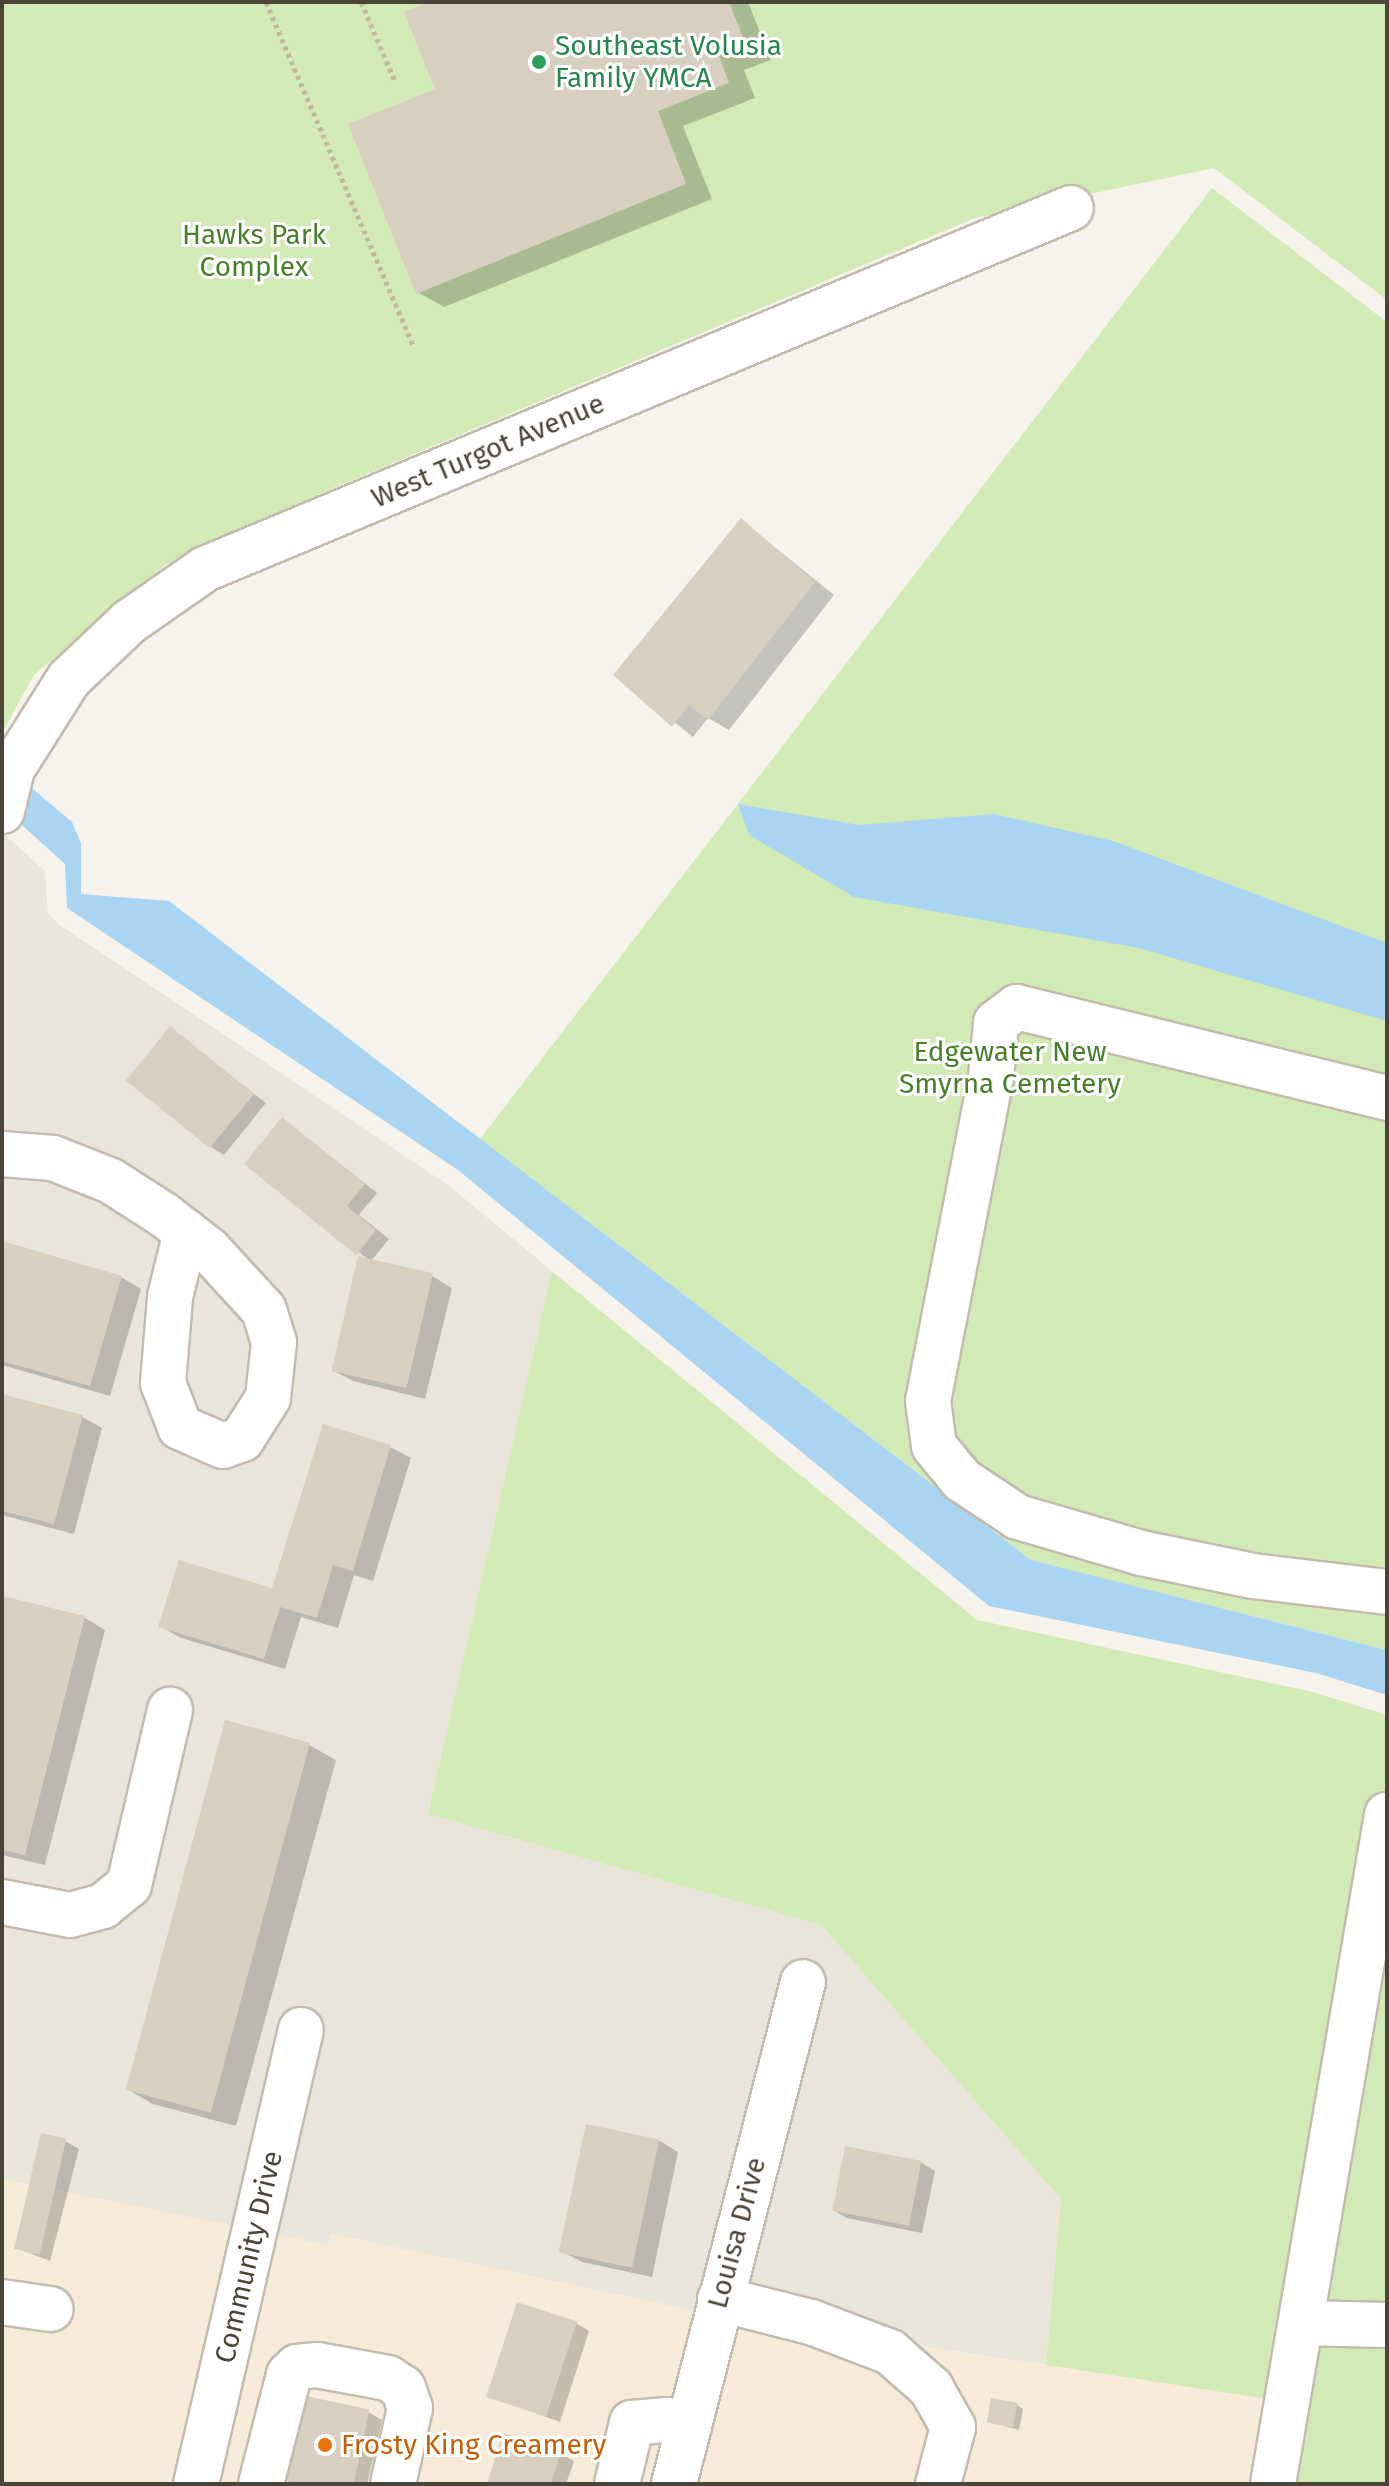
<!DOCTYPE html>
<style>
body{margin:0}
#map{position:relative;width:1389px;height:2486px;overflow:hidden;background:#f6f3ec;font-family:"Fira Sans",sans-serif}
div>[style]{position:absolute}
[style*='--x']{left:calc(var(--x)*1px);top:calc(var(--y)*1px);width:calc(var(--w)*1px);rotate:calc(var(--a)*1deg)}
.residential>*{inset:0;background:#eae5da}
.commercial>*{inset:0;background:#f7ead8}
.green>*{inset:0;background:#d2eab5}
.water>*{inset:0;background:#a9d4f2}
.shadow>*{inset:0;background:#0003}
.building>*{inset:0;background:#d8cfc1;transform-origin:0 0}
.path>*{height:5px;margin-top:-2.5px;transform-origin:0;background:repeating-linear-gradient(90deg,#c4b79f 0 4px,transparent 0 8px)}
.roads{filter:drop-shadow(2px 0 #c2bbae) drop-shadow(-2px 0 #c2bbae) drop-shadow(0 2px #c2bbae) drop-shadow(0 -2px #c2bbae)}
.minor>*{height:44px;margin:-22px;padding:0 22px;transform-origin:22px;border-radius:22px;background:#fff}
.dots>*{width:22px;height:22px;translate:-50% -50%;box-sizing:border-box;border:4px solid #fff;border-radius:50%}
span{translate:-50% -50%;white-space:nowrap;text-align:center;line-height:1.15;-webkit-text-stroke:6px #fff;paint-order:stroke}
.leisure-label{font-size:28px;color:#27864d}
.left{translate:0 -50%;text-align:left}
.park-label{font-size:28px;color:#4a7f2a}
.street-label{font-size:28px;color:#4b4439}
.food-label{font-size:28px;color:#c56008}
.frame{position:absolute;inset:0;border:4px solid #4b4439;pointer-events:none}
</style>
<div id="map">
<div class="residential">
<i style="clip-path:polygon(2px 832px,45px 871px,48px 913px,57px 923px,448px 1185px,552px 1271px,428px 1814px,821px 1925px,1061px 2199px,1046px 2365px,714px 2315px,332px 2234px,329px 2246px,2px 2179px)"></i>
</div>
<div class="commercial">
<i style="clip-path:polygon(2px 2179px,328px 2245px,331px 2234px,714px 2315px,1267px 2399px,1252px 2484px,2px 2484px)"></i>
</div>
<div class="green">
<i style="clip-path:polygon(2px 2px,1387px 2px,1387px 300px,1214px 168px,975px 218px,324px 492px,165px 565px,34px 675px,2px 733px)"></i>
<i style="clip-path:polygon(1212px 188px,1387px 322px,1387px 1650px,1031px 1560px,480px 1139px)"></i>
<i style="clip-path:polygon(552px 1271px,977px 1620px,1313px 1692px,1387px 1715px,1387px 1791px,1375px 1887px,1267px 2399px,1046px 2365px,1061px 2199px,821px 1925px,428px 1814px)"></i>
<i style="clip-path:polygon(1387px 1937px,1387px 2484px,1291px 2484px)"></i>
</div>
<div class="water">
<i style="clip-path:polygon(2px 763px,72px 822px,81px 843px,81px 894px,169px 901px,1031px 1560px,1387px 1650px,1387px 1695px,1316px 1673px,989px 1606px,458px 1170px,67px 908px,65px 864px,2px 807px)"></i>
<i style="clip-path:polygon(738px 804px,859px 825px,994px 814px,1113px 841px,1387px 943px,1387px 1021px,1139px 948px,854px 897px,749px 835px)"></i>
</div>
<div class="shadow">
<i style="clip-path:polygon(434px 2px,748px 2px,771px 60px,744px 70px,755px 98px,683px 126px,712px 199px,444px 307px,417px 292px,437px 90px)"></i>
<i style="clip-path:polygon(742px 521px,834px 595px,729px 730px,708px 718px,693px 737px,615px 675px)"></i>
<i style="clip-path:polygon(170px 1028px,266px 1103px,224px 1155px,211px 1147px)"></i>
<i style="clip-path:polygon(283px 1119px,377px 1193px,359px 1215px,389px 1239px,371px 1261px,432px 1276px,452px 1288px,425px 1399px,353px 1381px,332px 1370px,369px 1260px,247px 1164px)"></i>
<i style="clip-path:polygon(2px 1244px,121px 1277px,141px 1289px,110px 1396px,2px 1365px)"></i>
<i style="clip-path:polygon(2px 1396px,82px 1417px,102px 1428px,74px 1534px,2px 1515px)"></i>
<i style="clip-path:polygon(390px 1447px,411px 1458px,373px 1581px,354px 1575px,338px 1628px,301px 1617px,285px 1669px,181px 1638px,160px 1626px,274px 1591px)"></i>
<i style="clip-path:polygon(2px 1598px,85px 1618px,105px 1630px,45px 1865px,2px 1855px)"></i>
<i style="clip-path:polygon(309px 1745px,336px 1760px,236px 2126px,153px 2104px,127px 2089px)"></i>
<i style="clip-path:polygon(658px 2140px,678px 2152px,652px 2277px,582px 2262px,561px 2251px)"></i>
<i style="clip-path:polygon(65px 2141px,79px 2149px,50px 2261px,14px 2247px)"></i>
<i style="clip-path:polygon(846px 2148px,922px 2163px,935px 2171px,922px 2233px,847px 2218px,833px 2210px)"></i>
<i style="clip-path:polygon(576px 2323px,589px 2331px,560px 2422px,490px 2396px)"></i>
<i style="clip-path:polygon(1017px 2405px,1023px 2409px,1019px 2430px,987px 2421px)"></i>
<i style="clip-path:polygon(368px 2412px,382px 2420px,367px 2484px,293px 2484px,284px 2479px)"></i>
<i style="clip-path:polygon(560px 2453px,574px 2461px,566px 2484px,489px 2484px)"></i>
</div>
<div class="building">
<i style="clip-path:polygon(429px 2px,729px 2px,746px 45px,719px 56px,729px 83px,658px 111px,686px 184px,416px 294px,348px 124px,435px 89px,404px 12px)"></i>
<i style="clip-path:polygon(741px 518px,815px 582px,708px 720px,689px 705px,672px 727px,613px 675px)"></i>
<i style="left:170px;top:1026px;width:108px;height:70px;rotate:39deg"></i>
<i style="clip-path:polygon(282px 1117px,365px 1184px,347px 1206px,376px 1230px,356px 1255px,244px 1164px)"></i>
<i style="clip-path:polygon(2px 1241px,122px 1276px,90px 1386px,2px 1361px)"></i>
<i style="left:358px;top:1256px;width:77px;height:118px;rotate:13deg"></i>
<i style="clip-path:polygon(2px 1394px,83px 1415px,54px 1524px,2px 1511px)"></i>
<i style="clip-path:polygon(323px 1424px,391px 1445px,353px 1571px,333px 1565px,317px 1618px,280px 1607px,264px 1659px,158px 1627px,179px 1560px,272px 1588px)"></i>
<i style="clip-path:polygon(2px 1596px,85px 1616px,25px 1855px,2px 1850px)"></i>
<i style="left:225px;top:1720px;width:88px;height:383px;rotate:15deg"></i>
<i style="left:586px;top:2124px;width:75px;height:131px;rotate:12deg"></i>
<i style="left:41px;top:2133px;width:26px;height:119px;rotate:13deg"></i>
<i style="left:845px;top:2146px;width:78px;height:66px;rotate:11deg"></i>
<i style="left:517px;top:2302px;width:63px;height:100px;rotate:18deg"></i>
<i style="left:301px;top:2395px;width:70px;height:87px;rotate:12deg"></i>
<i style="left:991px;top:2398px;width:27px;height:25px;rotate:10deg"></i>
<i style="clip-path:polygon(503px 2433px,561px 2451px,551px 2484px,487px 2484px)"></i>
</div>
<div class="path">
<i style="--x:266;--y:2;--w:375;--a:66.8"></i>
<i style="--x:361;--y:2;--w:86;--a:66.7"></i>
</div>
<div class="roads">
<div class="minor">
<i style="--x:2;--y:811;--w:43;--a:-76.6"></i>
<i style="--x:12;--y:769;--w:107;--a:-57.7"></i>
<i style="--x:69;--y:679;--w:83;--a:-43.5"></i>
<i style="--x:129;--y:622;--w:93;--a:-34.9"></i>
<i style="--x:205;--y:569;--w:938;--a:-22.63"></i>
<i style="--x:1387;--y:1098;--w:381;--a:-166.2"></i>
<i style="--x:1017;--y:1007;--w:26;--a:143"></i>
<i style="--x:996;--y:1023;--w:54;--a:95.3"></i>
<i style="--x:991;--y:1077;--w:330;--a:101"></i>
<i style="--x:928;--y:1401;--w:45;--a:82.4"></i>
<i style="--x:934;--y:1446;--w:44;--a:50.5"></i>
<i style="--x:962;--y:1480;--w:67;--a:33.5"></i>
<i style="--x:1018;--y:1517;--w:128;--a:16.3"></i>
<i style="--x:1141;--y:1553;--w:114;--a:11.6"></i>
<i style="--x:1253;--y:1576;--w:135;--a:6.8"></i>
<i style="--x:2;--y:1154;--w:51;--a:4.5"></i>
<i style="--x:53;--y:1158;--w:62;--a:21.6"></i>
<i style="--x:111;--y:1181;--w:63;--a:32.7"></i>
<i style="--x:164;--y:1215;--w:28;--a:38"></i>
<i style="--x:186;--y:1232;--w:29;--a:38"></i>
<i style="--x:209;--y:1250;--w:81;--a:47.5"></i>
<i style="--x:264;--y:1310;--w:34;--a:73"></i>
<i style="--x:274;--y:1342;--w:56;--a:96.1"></i>
<i style="--x:268;--y:1398;--w:49;--a:122.4"></i>
<i style="--x:242;--y:1439;--w:20;--a:160"></i>
<i style="--x:223;--y:1446;--w:47;--a:-156.2"></i>
<i style="--x:180;--y:1427;--w:47;--a:-111.1"></i>
<i style="--x:163;--y:1383;--w:86;--a:-85.3"></i>
<i style="--x:170;--y:1297;--w:67;--a:-76.2"></i>
<i style="--x:2;--y:1902;--w:69;--a:10.8"></i>
<i style="--x:70;--y:1915;--w:34;--a:-15"></i>
<i style="--x:103;--y:1906;--w:33;--a:-39"></i>
<i style="--x:129;--y:1885;--w:180;--a:-76.8"></i>
<i style="--x:720;--y:2299;--w:94;--a:14.2"></i>
<i style="--x:811;--y:2322;--w:85;--a:20.8"></i>
<i style="--x:890;--y:2352;--w:55;--a:41.3"></i>
<i style="--x:931;--y:2388;--w:45;--a:60.6"></i>
<i style="--x:953;--y:2427;--w:59;--a:104.7"></i>
<i style="--x:2;--y:2302;--w:49;--a:8.3"></i>
<i style="--x:1301;--y:2323;--w:86;--a:1.3"></i>
<i style="--x:196;--y:2484;--w:466;--a:-77"></i>
<i style="--x:261;--y:2484;--w:113;--a:-75.6"></i>
<i style="--x:289;--y:2375;--w:11;--a:-45"></i>
<i style="--x:297;--y:2367;--w:20;--a:-6"></i>
<i style="--x:317;--y:2365;--w:72;--a:10.4"></i>
<i style="--x:388;--y:2378;--w:18;--a:34"></i>
<i style="--x:403;--y:2388;--w:21;--a:71"></i>
<i style="--x:410;--y:2408;--w:78;--a:102.6"></i>
<i style="--x:617;--y:2484;--w:63;--a:-76.2"></i>
<i style="--x:632;--y:2423;--w:35;--a:-5"></i>
<i style="--x:667;--y:2420;--w:23;--a:15"></i>
<i style="--x:674;--y:2484;--w:518;--a:-75.59"></i>
<i style="--x:1273;--y:2484;--w:679;--a:-80.33"></i>
</div>
</div>
<div class="dots">
<i style="left:539px;top:62px;background:#2e9e5b"></i>
<i style="left:325px;top:2445px;background:#e8710a"></i>
</div>
<div class="leisure-label">
<span class="left" style="left:555px;top:62px">Southeast Volusia<br>Family YMCA</span>
</div>
<div class="park-label">
<span style="left:254px;top:251px">Hawks Park<br>Complex</span>
<span style="left:1010px;top:1068px">Edgewater New<br>Smyrna Cemetery</span>
</div>
<div class="street-label">
<span style="left:488px;top:451px;rotate:-23deg">West Turgot Avenue</span>
<span style="left:737px;top:2233px;rotate:-75deg">Louisa Drive</span>
<span style="left:249px;top:2257px;rotate:-77deg">Community Drive</span>
</div>
<div class="food-label">
<span class="left" style="left:341px;top:2445px">Frosty King Creamery</span>
</div>
<div class="frame"></div>
</div>
